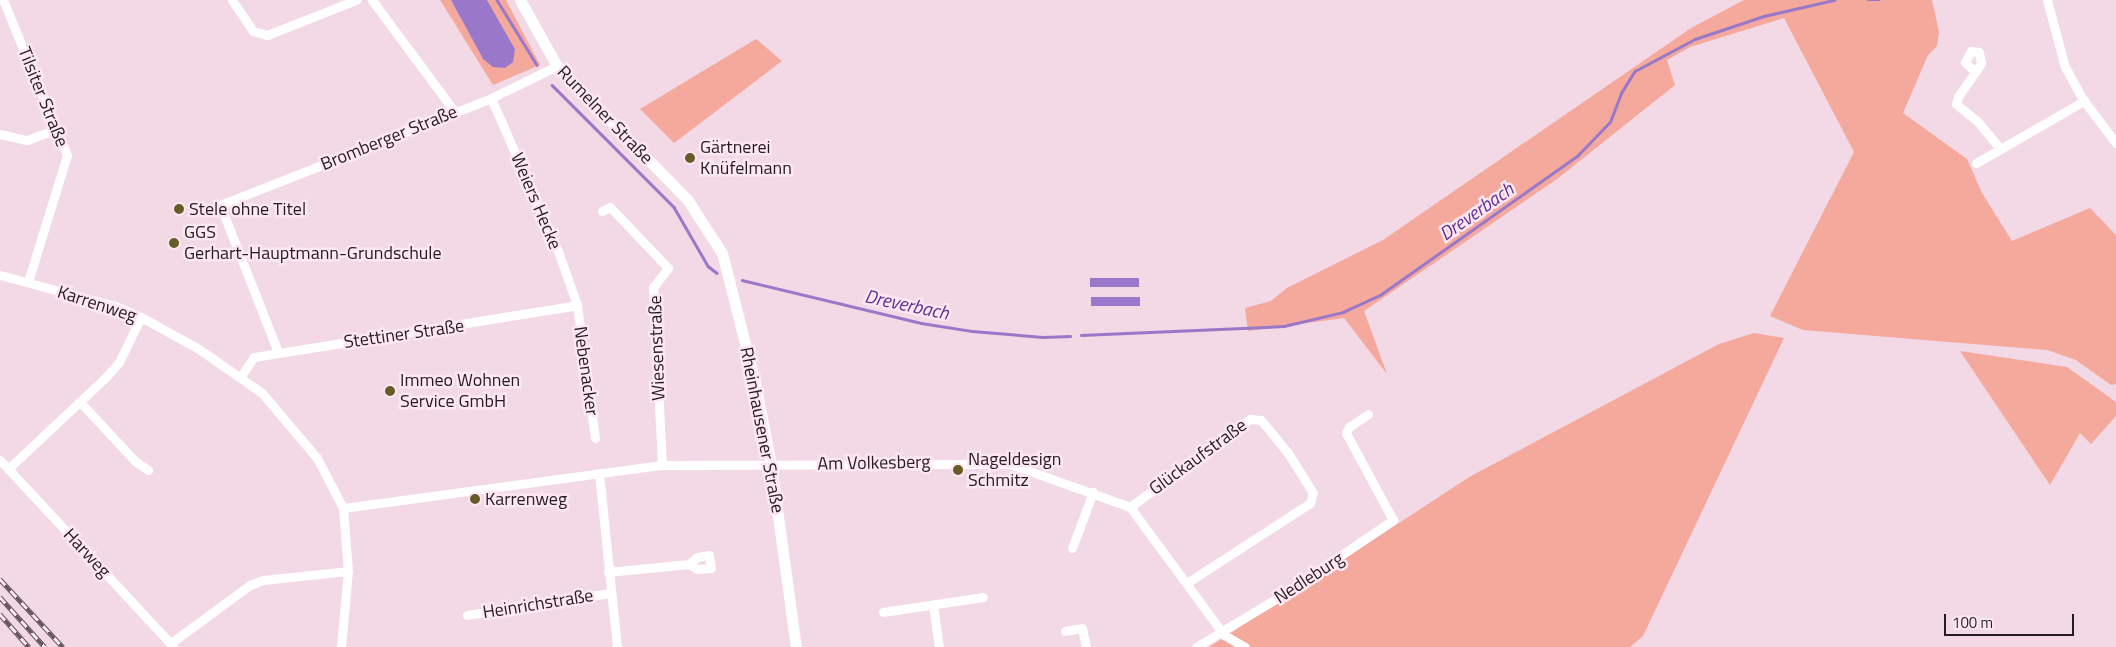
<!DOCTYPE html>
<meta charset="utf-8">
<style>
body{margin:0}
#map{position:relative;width:2116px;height:647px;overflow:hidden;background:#f3d8e5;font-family:"Titillium Web",sans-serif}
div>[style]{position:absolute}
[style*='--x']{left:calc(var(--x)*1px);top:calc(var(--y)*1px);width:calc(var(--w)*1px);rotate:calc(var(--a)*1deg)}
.green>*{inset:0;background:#f4a99c}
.water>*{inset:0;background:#9a78c9;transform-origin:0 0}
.stream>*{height:2.5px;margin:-1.25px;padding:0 1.25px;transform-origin:1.25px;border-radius:1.25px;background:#9a78c9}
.minor>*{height:9px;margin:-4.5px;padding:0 4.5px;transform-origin:4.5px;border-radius:4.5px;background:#fff}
.tertiary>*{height:11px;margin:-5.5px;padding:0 5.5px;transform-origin:5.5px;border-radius:5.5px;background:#fff}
.rail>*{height:4.5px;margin-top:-2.25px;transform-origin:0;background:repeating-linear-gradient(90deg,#fde7f2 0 8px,#64555c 0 16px);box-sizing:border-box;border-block:1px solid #64555c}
.dots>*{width:14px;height:14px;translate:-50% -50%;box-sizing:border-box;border:2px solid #fde7f2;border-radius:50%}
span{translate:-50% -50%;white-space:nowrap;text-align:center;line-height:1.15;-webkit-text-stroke:5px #fde7f2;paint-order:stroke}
.street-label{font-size:18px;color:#251b20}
.poi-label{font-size:18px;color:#251b20}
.left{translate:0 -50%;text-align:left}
.water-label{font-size:19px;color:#603293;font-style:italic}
.scale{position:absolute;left:1944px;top:614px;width:130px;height:22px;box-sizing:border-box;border:2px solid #251b20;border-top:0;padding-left:6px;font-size:15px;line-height:18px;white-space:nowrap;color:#251b20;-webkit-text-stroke:4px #fde7f2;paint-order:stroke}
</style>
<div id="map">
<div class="green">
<i style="clip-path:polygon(440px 0,451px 0,483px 59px,515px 49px,487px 0,506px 0,540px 65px,493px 85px)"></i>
<i style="clip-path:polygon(1744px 0,1932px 0,1939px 32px,1937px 46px,1928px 55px,1903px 113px,1967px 159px,1982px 193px,2012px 241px,2090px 208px,2116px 235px,2116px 384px,2111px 385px,2076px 360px,2047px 350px,1803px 330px,1770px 316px,1854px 152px,1784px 18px,1690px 47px,1667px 60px,1675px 85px,1557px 179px,1364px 311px,1387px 374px,1344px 318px,1248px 331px,1245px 308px,1271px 301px,1287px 288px,1383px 240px,1691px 28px)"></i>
<i style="clip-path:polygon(756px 39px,782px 61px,674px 143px,640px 109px)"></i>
<i style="clip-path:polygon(1754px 333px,1784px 338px,1643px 636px,1630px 647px,1209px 647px,1471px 476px,1719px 344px)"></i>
<i style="clip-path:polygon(1960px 351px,2067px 367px,2116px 402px,2116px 416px,2091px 444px,2080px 433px,2050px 485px)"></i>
</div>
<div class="water">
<i style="clip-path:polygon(451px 0,487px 0,515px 49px,513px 62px,505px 68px,493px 67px,483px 59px)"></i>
<i style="left:1139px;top:278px;width:9px;height:49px;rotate:90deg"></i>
<i style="left:1140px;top:297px;width:9px;height:49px;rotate:90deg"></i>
</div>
<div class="stream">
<i style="--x:497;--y:0;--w:76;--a:58.4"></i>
<i style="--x:1868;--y:0;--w:11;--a:0"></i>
<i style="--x:552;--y:85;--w:173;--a:45"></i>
<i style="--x:674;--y:207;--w:68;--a:60"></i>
<i style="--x:708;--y:266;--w:11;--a:38"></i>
<i style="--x:742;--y:280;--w:184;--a:13.5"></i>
<i style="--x:921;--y:323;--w:52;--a:8.9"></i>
<i style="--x:972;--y:331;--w:71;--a:4.8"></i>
<i style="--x:1043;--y:337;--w:27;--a:-2"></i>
<i style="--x:1081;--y:335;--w:203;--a:-2.5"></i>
<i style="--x:1284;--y:326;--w:61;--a:-13.3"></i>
<i style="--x:1343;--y:312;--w:41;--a:-24.7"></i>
<i style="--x:1380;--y:295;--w:241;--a:-35.2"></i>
<i style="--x:1577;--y:156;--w:47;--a:-45.9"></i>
<i style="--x:1610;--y:122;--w:31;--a:-69"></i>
<i style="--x:1621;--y:93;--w:26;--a:-58"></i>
<i style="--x:1635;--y:71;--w:68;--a:-28.1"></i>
<i style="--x:1695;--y:39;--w:73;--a:-18.4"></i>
<i style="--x:1764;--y:16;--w:72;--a:-12.9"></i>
</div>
<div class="minor">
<i style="--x:3;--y:0;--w:168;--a:67.6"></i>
<i style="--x:67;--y:155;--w:133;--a:107.1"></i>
<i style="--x:232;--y:0;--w:37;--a:56"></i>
<i style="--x:253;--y:31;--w:15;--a:16"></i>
<i style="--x:267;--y:35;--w:96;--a:-21.5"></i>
<i style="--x:372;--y:0;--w:139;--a:53.5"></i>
<i style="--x:2047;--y:0;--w:69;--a:75"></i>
<i style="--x:2065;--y:67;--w:39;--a:61"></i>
<i style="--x:2084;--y:101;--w:53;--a:52.7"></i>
<i style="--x:1975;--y:72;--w:14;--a:-135"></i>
<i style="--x:1965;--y:62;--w:13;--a:-61"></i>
<i style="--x:1971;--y:51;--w:8;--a:7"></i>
<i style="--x:1979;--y:52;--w:11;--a:80"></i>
<i style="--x:1981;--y:63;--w:6;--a:121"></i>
<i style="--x:1978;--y:68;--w:35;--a:125"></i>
<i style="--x:1958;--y:97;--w:7;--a:106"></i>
<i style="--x:1956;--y:104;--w:28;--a:39"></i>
<i style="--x:1978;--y:122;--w:34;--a:50"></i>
<i style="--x:491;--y:98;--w:167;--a:66.4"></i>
<i style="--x:558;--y:251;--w:57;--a:70.6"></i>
<i style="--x:577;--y:305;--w:134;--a:82.3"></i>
<i style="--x:0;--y:134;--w:28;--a:13"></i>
<i style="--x:27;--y:140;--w:32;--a:-20"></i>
<i style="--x:1976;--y:163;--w:125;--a:-29.9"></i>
<i style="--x:602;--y:211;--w:9;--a:-27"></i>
<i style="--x:610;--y:207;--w:84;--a:46.4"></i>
<i style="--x:668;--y:268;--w:24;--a:128"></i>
<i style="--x:653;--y:287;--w:178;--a:87.1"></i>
<i style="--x:0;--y:275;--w:119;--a:15.1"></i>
<i style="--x:115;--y:306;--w:28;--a:23"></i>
<i style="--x:141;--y:317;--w:66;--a:28.9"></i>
<i style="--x:199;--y:349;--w:77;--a:34.9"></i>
<i style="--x:262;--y:393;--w:85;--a:49.8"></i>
<i style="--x:317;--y:458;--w:56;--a:62.5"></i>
<i style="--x:343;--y:508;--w:63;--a:85.5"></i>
<i style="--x:348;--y:571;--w:76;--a:95.3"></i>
<i style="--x:278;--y:352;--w:158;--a:-111.5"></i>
<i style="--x:220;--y:205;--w:291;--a:-21.5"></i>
<i style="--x:491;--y:98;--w:73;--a:-25.9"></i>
<i style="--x:241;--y:376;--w:23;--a:-56"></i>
<i style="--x:254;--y:357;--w:327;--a:-9.1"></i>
<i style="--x:80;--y:402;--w:81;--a:47"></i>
<i style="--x:135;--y:461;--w:16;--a:35"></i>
<i style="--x:0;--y:460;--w:255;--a:47.1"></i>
<i style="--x:8;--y:469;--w:134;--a:-43.2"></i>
<i style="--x:106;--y:377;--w:20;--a:-49"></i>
<i style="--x:119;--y:362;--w:50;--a:-63.9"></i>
<i style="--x:599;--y:473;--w:175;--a:84.1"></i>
<i style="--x:1130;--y:507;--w:149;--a:-36.3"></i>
<i style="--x:1250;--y:419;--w:11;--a:5"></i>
<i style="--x:1261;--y:420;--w:43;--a:50.7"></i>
<i style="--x:1288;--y:453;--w:47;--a:58"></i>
<i style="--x:1313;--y:493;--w:10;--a:107"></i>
<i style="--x:1310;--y:503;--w:147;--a:147"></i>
<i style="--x:343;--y:508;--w:322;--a:-7.7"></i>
<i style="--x:662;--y:465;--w:348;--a:-0.2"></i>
<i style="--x:1010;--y:464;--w:127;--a:19.7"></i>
<i style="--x:1130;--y:507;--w:159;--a:53.7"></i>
<i style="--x:1224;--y:635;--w:24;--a:30"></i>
<i style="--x:1072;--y:548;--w:60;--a:-69.4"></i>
<i style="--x:608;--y:572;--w:81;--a:-5.6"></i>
<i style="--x:689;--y:564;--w:9;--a:32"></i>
<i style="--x:697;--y:569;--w:14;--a:-4"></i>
<i style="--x:711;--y:568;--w:13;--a:-99"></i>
<i style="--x:709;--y:555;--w:12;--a:171"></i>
<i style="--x:697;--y:557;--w:11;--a:139"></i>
<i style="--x:933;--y:605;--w:42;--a:81.9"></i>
<i style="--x:883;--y:612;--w:101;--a:-8.5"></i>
<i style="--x:467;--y:615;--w:145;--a:-8.7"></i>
<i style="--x:1065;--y:631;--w:17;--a:-10"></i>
<i style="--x:1082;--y:628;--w:19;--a:78"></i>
<i style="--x:171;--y:643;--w:98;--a:-36.3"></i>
<i style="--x:250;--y:585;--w:14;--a:-21"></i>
<i style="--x:263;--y:580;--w:85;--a:-6"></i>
<i style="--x:1196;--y:647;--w:97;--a:-31.1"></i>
<i style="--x:1279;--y:597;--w:138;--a:-34"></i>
<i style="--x:1393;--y:520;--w:99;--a:-118.4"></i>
<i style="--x:1346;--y:433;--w:7;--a:-63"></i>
<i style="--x:1349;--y:427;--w:23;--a:-34"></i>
</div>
<div class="tertiary">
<i style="--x:520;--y:0;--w:76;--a:60.7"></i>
<i style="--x:557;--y:66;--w:186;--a:45.7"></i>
<i style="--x:687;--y:199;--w:64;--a:57.1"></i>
<i style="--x:722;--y:253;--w:133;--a:75.7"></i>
<i style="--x:755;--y:382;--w:85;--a:79.1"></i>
<i style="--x:771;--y:465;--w:184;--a:82.2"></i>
</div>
<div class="rail">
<i style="--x:0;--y:579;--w:93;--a:47.2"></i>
<i style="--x:0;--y:597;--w:67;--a:48"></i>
<i style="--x:0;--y:614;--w:44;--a:48.7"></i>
</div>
<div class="dots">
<i style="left:690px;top:158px;background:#675b28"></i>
<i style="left:179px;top:209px;background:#675b28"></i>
<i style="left:174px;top:243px;background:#675b28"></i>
<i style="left:390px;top:391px;background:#675b28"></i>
<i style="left:958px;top:470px;background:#675b28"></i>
<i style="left:475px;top:499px;background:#675b28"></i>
</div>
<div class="street-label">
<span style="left:43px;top:97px;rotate:68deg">Tilsiter Straße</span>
<span style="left:605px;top:115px;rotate:46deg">Rumelner Straße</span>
<span style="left:389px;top:138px;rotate:-22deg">Bromberger Straße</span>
<span style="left:536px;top:201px;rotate:67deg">Weiers Hecke</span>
<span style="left:97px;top:304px;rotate:18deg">Karrenweg</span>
<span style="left:404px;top:334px;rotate:-8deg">Stettiner Straße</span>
<span style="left:657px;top:348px;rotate:-92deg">Wiesenstraße</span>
<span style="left:586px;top:371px;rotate:82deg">Nebenacker</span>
<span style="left:762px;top:430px;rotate:79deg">Rheinhausener Straße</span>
<span style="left:1198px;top:457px;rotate:-36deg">Glückaufstraße</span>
<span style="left:874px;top:463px;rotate:-1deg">Am Volkesberg</span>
<span style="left:87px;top:553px;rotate:47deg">Harweg</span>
<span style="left:1309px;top:578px;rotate:-33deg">Nedleburg</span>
<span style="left:538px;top:604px;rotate:-9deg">Heinrichstraße</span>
</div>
<div class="poi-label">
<span class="left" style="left:700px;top:158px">Gärtnerei<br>Knüfelmann</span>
<span class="left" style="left:189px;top:209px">Stele ohne Titel</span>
<span class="left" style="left:184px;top:243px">GGS<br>Gerhart-Hauptmann-Grundschule</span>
<span class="left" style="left:400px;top:391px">Immeo Wohnen<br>Service GmbH</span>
<span class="left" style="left:968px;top:470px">Nageldesign<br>Schmitz</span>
<span class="left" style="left:485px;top:499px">Karrenweg</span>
</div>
<div class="water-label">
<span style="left:1476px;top:211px;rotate:-35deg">Dreverbach</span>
<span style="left:907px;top:304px;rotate:12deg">Dreverbach</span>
</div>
<div class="scale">100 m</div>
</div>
